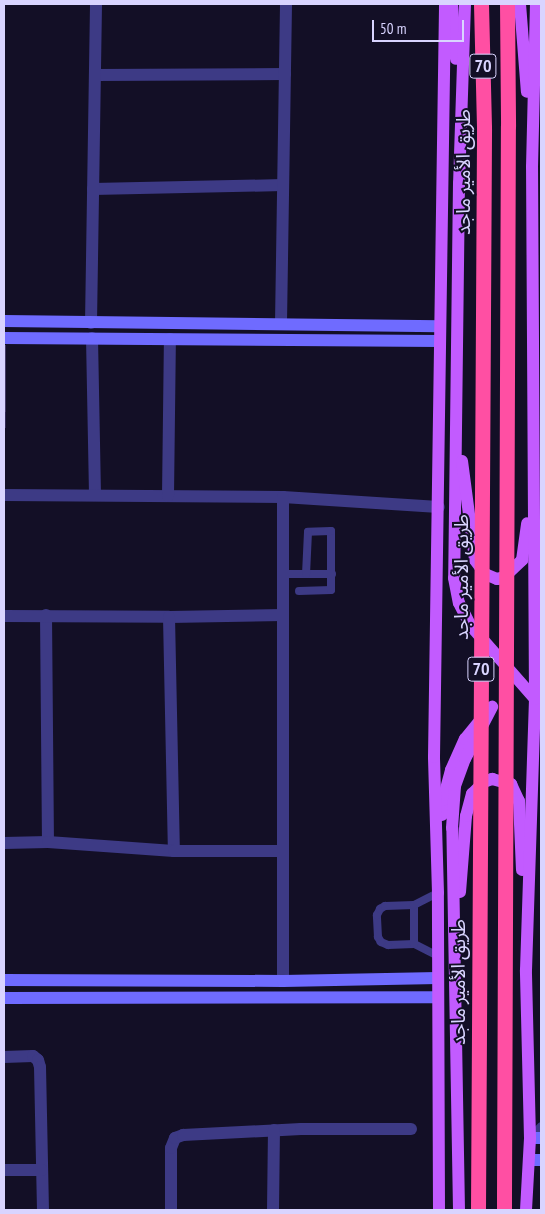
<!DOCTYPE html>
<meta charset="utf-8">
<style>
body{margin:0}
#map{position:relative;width:545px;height:1214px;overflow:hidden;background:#130f26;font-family:"PT Sans Narrow","Noto Sans Arabic",sans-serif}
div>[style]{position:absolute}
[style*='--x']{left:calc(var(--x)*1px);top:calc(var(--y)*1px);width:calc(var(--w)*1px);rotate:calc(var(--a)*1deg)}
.lane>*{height:8px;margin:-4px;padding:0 4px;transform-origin:4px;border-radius:4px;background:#3d3a85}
.street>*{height:12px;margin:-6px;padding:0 6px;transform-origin:6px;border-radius:6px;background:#3d3a85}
.secondary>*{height:12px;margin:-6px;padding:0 6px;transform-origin:6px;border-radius:6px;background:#6f6bff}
.primary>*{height:12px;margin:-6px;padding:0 6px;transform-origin:6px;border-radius:6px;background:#c25bff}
.highway>*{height:15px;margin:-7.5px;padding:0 7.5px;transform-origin:7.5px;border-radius:7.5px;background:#ff4fa3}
.highway-bridge>*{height:15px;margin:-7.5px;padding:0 7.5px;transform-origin:7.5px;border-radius:7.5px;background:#ff4fa3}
.wall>*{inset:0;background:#312854;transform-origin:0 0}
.building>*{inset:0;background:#433a66;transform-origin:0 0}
span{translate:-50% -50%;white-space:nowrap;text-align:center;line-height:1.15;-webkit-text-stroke:4px #130f26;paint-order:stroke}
.shield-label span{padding:1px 4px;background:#130f26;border:1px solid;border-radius:4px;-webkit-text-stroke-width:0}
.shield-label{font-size:18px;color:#d9d4ff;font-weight:700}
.street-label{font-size:19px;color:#d9d4ff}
.frame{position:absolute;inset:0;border:5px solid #d9d4ff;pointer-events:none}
.scale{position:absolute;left:372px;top:20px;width:92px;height:22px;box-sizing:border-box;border:2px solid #d9d4ff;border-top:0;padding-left:6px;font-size:15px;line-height:18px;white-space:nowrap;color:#d9d4ff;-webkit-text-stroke:4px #130f26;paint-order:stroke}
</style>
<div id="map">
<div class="lane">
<i style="--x:283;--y:574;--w:49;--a:0"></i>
<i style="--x:299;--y:591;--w:32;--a:-2"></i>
<i style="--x:331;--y:590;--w:59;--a:-90"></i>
<i style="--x:331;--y:531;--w:23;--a:178"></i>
<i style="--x:308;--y:532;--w:42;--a:92.7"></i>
<i style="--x:414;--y:944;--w:26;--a:178"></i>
<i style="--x:388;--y:945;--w:8;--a:-157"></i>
<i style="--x:381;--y:942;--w:6;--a:-121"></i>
<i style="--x:378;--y:937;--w:22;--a:-93"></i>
<i style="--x:377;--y:915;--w:7;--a:-63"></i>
<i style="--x:380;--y:909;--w:6;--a:-31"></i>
<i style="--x:385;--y:906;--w:29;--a:-2"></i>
<i style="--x:438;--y:956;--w:27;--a:-153"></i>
<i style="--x:414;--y:944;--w:39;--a:-90"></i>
<i style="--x:414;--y:905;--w:27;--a:-27"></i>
<i style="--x:530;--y:1138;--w:16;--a:-47"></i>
</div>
<div class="street">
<i style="--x:95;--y:75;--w:190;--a:-0.3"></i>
<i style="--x:93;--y:189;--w:190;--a:-1.2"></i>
<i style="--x:91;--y:323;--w:319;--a:-89.1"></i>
<i style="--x:281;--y:323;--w:319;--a:-89.1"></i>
<i style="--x:92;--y:338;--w:156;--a:88.9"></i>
<i style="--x:4;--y:495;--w:279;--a:0.4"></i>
<i style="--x:283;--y:497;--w:156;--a:3.7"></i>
<i style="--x:168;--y:496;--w:157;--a:-89.3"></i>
<i style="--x:46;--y:615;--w:227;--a:89.5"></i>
<i style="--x:4;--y:616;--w:165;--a:0.3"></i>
<i style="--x:169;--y:617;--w:114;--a:-1"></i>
<i style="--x:169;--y:617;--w:234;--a:88.8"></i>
<i style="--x:4;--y:843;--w:44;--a:-1.3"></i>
<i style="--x:48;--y:842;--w:126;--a:4.1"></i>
<i style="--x:174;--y:851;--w:109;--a:0"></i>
<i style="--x:283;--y:981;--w:484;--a:-90"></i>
<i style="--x:4;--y:1057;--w:29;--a:-2"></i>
<i style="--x:33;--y:1056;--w:6;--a:39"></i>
<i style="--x:38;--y:1060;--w:7;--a:74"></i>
<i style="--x:40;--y:1067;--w:143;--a:88.8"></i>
<i style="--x:4;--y:1170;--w:38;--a:0"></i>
<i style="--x:171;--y:1210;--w:62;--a:-90"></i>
<i style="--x:171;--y:1148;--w:11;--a:-68"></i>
<i style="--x:175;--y:1138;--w:9;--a:-21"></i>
<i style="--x:183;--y:1135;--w:118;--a:-2.9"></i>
<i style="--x:301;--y:1129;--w:110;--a:0"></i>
<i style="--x:273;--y:1210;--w:80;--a:-89.3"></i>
</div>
<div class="secondary">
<i style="--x:4;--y:321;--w:435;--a:0.7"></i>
<i style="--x:4;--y:338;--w:436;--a:0.4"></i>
<i style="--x:4;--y:980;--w:279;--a:0.2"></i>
<i style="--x:283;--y:981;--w:155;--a:-1.1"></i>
<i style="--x:4;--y:998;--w:434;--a:-0.1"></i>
<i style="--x:530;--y:1138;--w:11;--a:0"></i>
<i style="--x:529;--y:1160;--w:12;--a:0"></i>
</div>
<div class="primary">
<i style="--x:452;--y:4;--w:55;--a:85.8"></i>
<i style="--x:465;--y:4;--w:179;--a:91.9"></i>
<i style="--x:459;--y:183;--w:395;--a:90.7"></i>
<i style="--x:454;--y:578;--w:25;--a:79"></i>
<i style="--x:459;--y:603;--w:25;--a:63"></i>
<i style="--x:470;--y:625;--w:98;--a:48.7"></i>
<i style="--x:520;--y:4;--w:88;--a:85.5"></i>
<i style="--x:462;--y:461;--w:100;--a:82.5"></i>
<i style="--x:475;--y:560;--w:17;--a:54"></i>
<i style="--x:485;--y:574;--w:13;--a:23"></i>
<i style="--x:497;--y:579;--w:7;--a:-16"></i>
<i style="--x:504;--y:577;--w:25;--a:-43"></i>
<i style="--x:522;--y:560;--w:37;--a:-82"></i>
<i style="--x:442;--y:815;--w:15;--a:-86"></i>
<i style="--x:443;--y:800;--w:31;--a:-75"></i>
<i style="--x:451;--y:770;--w:34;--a:-66"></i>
<i style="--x:465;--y:739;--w:22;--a:-51"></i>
<i style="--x:460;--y:892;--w:76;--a:-85.5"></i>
<i style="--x:466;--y:816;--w:23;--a:-75"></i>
<i style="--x:472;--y:794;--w:17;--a:-45"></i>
<i style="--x:484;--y:782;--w:9;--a:-21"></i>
<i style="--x:492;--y:779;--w:20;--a:15"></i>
<i style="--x:511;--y:784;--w:19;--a:65"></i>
<i style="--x:519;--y:801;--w:69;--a:87.5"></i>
<i style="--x:439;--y:1210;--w:317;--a:-90.2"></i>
<i style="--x:438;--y:893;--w:136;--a:-91.7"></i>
<i style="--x:434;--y:757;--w:753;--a:-89.16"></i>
<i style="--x:459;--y:1210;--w:382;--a:-91"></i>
<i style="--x:452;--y:828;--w:42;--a:-85.9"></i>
<i style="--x:455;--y:786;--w:29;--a:-70"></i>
<i style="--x:465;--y:759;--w:59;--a:-62.6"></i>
<i style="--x:526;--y:1210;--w:72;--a:-86.8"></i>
<i style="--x:530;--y:1138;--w:168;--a:-91.4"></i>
<i style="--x:526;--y:970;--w:271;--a:-88.1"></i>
<i style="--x:535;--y:699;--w:532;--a:-90.32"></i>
<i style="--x:532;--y:167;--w:163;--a:-88.6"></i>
</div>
<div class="highway">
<i style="--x:481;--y:4;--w:124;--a:88.6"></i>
<i style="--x:507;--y:4;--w:122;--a:89.5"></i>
<i style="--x:504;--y:1210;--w:14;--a:-90"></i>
</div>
<div class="highway-bridge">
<i style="--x:504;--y:1196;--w:1070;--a:-89.79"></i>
<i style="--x:478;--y:1210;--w:1082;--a:-89.68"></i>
</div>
<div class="wall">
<i style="left:4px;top:345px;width:2px;height:83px"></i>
</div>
<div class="building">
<i style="left:4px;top:345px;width:2px;height:67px"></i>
</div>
<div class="shield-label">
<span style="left:483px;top:66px">70</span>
<span style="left:481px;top:669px">70</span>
</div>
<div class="street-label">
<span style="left:464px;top:172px;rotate:-90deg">طريق الأمير ماجد</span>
<span style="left:462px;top:577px;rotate:-90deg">طريق الأمير ماجد</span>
<span style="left:459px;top:982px;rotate:-90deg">طريق الأمير ماجد</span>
</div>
<div class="frame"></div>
<div class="scale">50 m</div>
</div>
